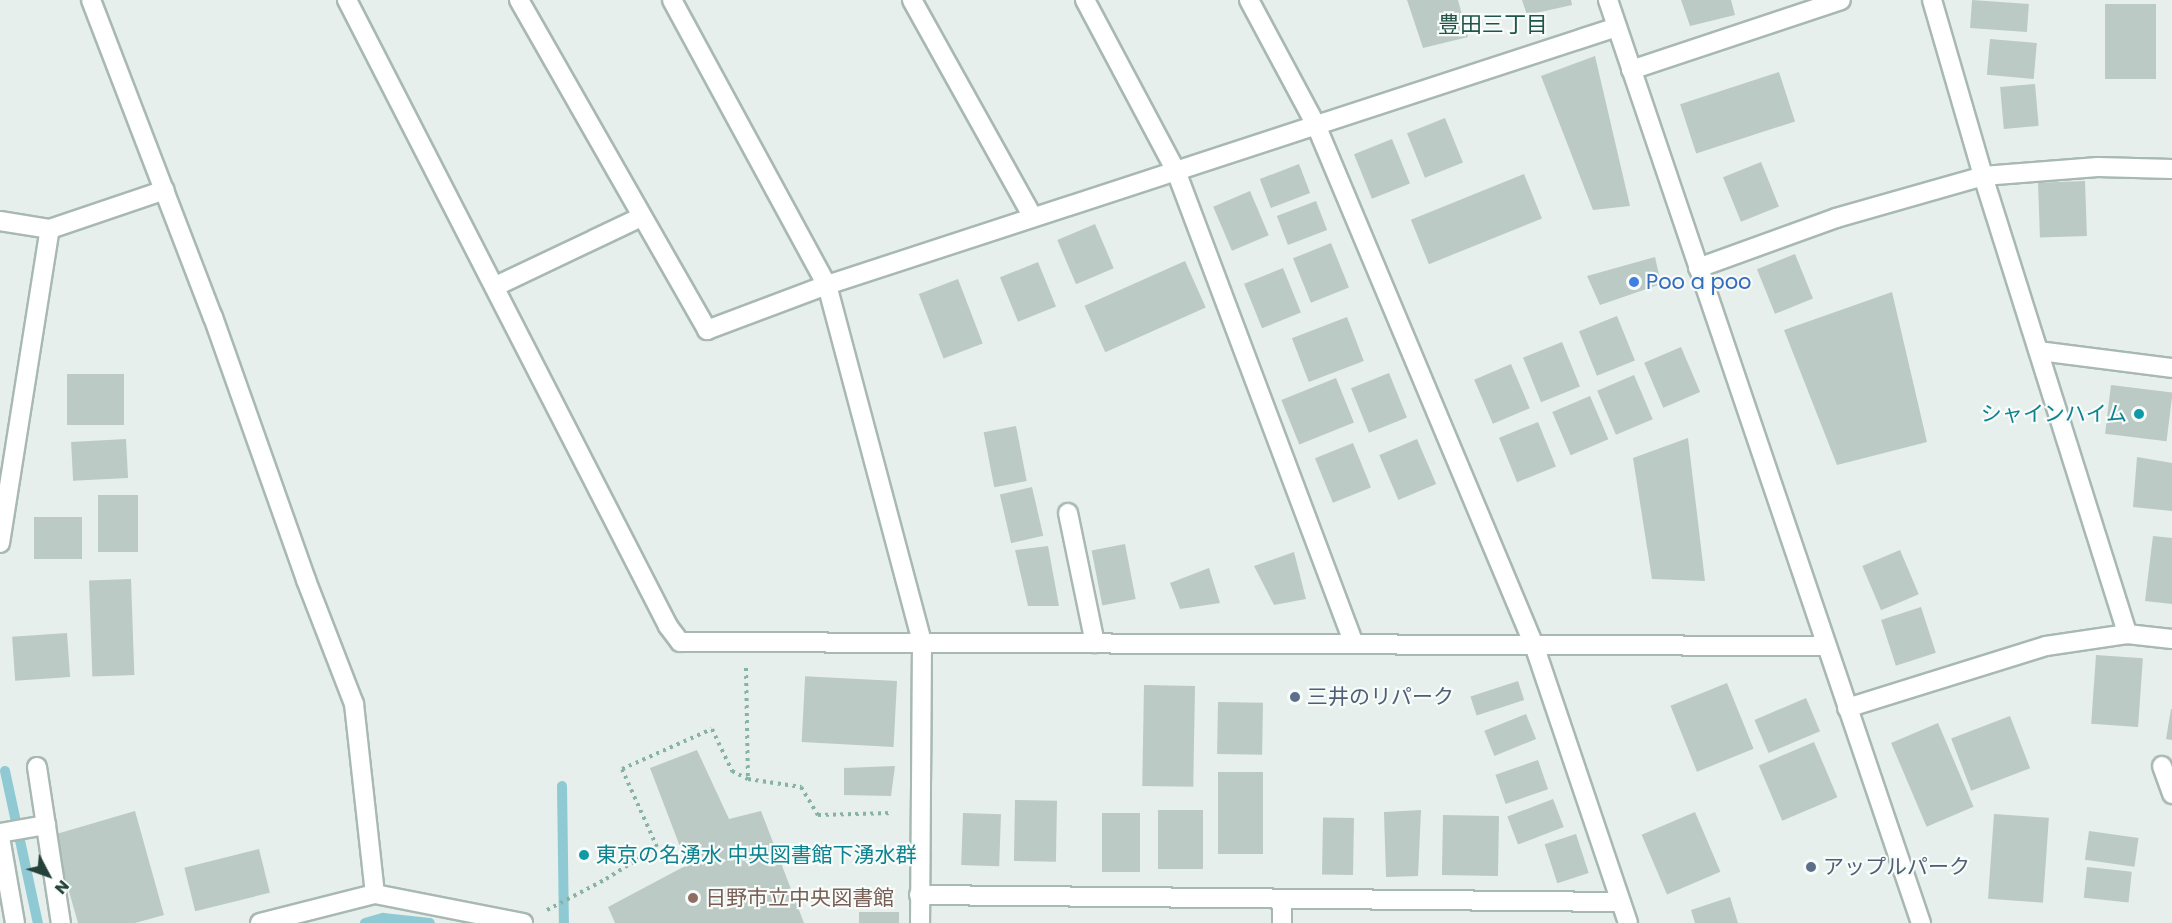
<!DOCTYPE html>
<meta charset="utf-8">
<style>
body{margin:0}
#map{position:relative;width:2172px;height:923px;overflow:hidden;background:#e6efeb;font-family:Poppins,"Noto Sans JP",sans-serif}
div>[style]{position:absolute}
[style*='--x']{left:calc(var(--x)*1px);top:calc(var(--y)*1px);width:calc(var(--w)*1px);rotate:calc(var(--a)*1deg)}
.stream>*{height:10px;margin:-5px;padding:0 5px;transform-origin:5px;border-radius:5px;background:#8ec9d4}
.building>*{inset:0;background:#bbcac4;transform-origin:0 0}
.path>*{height:4px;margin-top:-2px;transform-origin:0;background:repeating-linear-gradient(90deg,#86b3a5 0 3px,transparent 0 7.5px)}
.roads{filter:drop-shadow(2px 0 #a8b8b2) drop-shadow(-2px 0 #a8b8b2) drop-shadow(0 2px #a8b8b2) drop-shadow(0 -2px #a8b8b2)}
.minor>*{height:18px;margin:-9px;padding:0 9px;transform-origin:9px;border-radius:9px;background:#fff}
.dots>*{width:16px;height:16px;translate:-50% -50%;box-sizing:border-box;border:3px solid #f7fbf9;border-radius:50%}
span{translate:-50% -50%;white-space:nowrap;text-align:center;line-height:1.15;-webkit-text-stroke:4.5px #f7fbf9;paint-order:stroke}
.shop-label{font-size:21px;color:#366cbe}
.left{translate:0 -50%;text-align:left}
.culture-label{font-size:21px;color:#0d838f}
.right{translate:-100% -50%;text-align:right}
.service-label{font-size:21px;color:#4e5e75}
.education-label{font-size:21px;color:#785e54}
.neighbourhood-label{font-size:22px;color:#1f5548}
.north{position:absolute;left:18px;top:845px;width:60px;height:60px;-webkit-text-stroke:4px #f7fbf9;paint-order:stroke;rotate:131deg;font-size:16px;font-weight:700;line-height:24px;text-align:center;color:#24423a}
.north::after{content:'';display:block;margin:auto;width:21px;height:27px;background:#24423a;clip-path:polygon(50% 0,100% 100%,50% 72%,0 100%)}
</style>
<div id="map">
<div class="stream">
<i style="--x:5;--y:771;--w:156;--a:77.8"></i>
<i style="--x:562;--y:786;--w:137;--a:89.2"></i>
<i style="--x:365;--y:923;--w:19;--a:-16"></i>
<i style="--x:383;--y:918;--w:47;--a:6.1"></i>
</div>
<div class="building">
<i style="clip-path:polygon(1407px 0,1458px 0,1468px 37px,1423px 48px)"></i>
<i style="clip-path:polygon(1522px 0,1571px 0,1572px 5px,1527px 15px)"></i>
<i style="clip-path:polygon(1681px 0,1731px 0,1735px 15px,1690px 26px)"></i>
<i style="left:1972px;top:0;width:57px;height:28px;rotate:4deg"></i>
<i style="left:2105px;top:4px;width:51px;height:75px"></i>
<i style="left:1990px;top:39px;width:47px;height:36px;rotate:5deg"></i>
<i style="clip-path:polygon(1595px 56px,1630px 206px,1593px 210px,1541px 76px)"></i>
<i style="left:1779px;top:72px;width:52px;height:104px;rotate:72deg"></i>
<i style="left:2035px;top:84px;width:42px;height:35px;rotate:85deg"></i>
<i style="left:1445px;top:118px;width:48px;height:41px;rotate:68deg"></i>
<i style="left:1392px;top:139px;width:48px;height:41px;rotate:68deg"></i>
<i style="left:1761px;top:162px;width:48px;height:41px;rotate:68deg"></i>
<i style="left:1299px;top:164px;width:31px;height:42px;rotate:69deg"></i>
<i style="left:1524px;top:174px;width:48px;height:122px;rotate:68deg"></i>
<i style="left:2085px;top:181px;width:55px;height:47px;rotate:88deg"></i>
<i style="left:1250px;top:191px;width:48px;height:40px;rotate:67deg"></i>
<i style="left:1316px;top:201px;width:31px;height:42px;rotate:69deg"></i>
<i style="left:1095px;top:224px;width:48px;height:41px;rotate:67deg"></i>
<i style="left:1331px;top:243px;width:48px;height:41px;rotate:68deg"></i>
<i style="left:1795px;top:254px;width:48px;height:41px;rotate:68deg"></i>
<i style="clip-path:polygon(1655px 257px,1661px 284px,1600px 305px,1587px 276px)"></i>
<i style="left:1185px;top:261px;width:51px;height:110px;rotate:66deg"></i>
<i style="left:1038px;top:262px;width:48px;height:41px;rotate:68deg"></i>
<i style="left:1283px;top:268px;width:48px;height:42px;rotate:68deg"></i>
<i style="left:958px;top:279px;width:69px;height:42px;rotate:69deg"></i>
<i style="clip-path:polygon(1892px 292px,1927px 442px,1837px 465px,1784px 330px)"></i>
<i style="left:1617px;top:316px;width:48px;height:41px;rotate:68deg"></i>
<i style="left:1347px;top:317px;width:47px;height:59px;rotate:69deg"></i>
<i style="left:1562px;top:342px;width:48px;height:42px;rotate:68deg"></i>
<i style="left:1681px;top:347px;width:49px;height:40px;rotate:67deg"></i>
<i style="left:1511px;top:364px;width:48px;height:40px;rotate:67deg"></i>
<i style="left:1389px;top:373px;width:48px;height:41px;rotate:68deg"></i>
<i style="left:67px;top:374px;width:57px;height:51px"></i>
<i style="left:1634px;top:375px;width:48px;height:40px;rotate:67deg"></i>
<i style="left:1336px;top:378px;width:48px;height:59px;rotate:68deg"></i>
<i style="left:2111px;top:385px;width:62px;height:49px;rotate:7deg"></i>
<i style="left:1590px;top:396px;width:47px;height:41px;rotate:67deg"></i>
<i style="left:1538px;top:422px;width:48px;height:42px;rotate:68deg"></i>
<i style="left:1016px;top:426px;width:56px;height:33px;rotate:79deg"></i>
<i style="clip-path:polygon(1688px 438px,1705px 581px,1652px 579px,1633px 458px)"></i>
<i style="left:126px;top:439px;width:39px;height:55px;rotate:87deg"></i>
<i style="left:1417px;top:439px;width:49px;height:41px;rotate:67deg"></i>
<i style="left:1353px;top:443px;width:48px;height:41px;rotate:68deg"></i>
<i style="clip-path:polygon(2137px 457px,2172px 463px,2172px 511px,2133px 507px)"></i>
<i style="left:1032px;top:487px;width:50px;height:33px;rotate:77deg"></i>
<i style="left:98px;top:495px;width:40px;height:57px"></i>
<i style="left:34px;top:517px;width:48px;height:42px"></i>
<i style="clip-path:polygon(2153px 536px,2172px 538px,2172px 604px,2145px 601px)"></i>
<i style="left:1125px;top:544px;width:56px;height:34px;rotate:79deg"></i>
<i style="clip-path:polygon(1048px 546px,1059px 606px,1028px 606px,1015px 550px)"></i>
<i style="left:1900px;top:550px;width:48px;height:41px;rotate:67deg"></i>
<i style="clip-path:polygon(1294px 552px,1306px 599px,1274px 605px,1254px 566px)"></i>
<i style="clip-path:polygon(1209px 568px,1220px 603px,1180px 609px,1170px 583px)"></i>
<i style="left:131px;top:579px;width:96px;height:42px;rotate:88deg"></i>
<i style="left:1921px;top:607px;width:48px;height:42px;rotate:72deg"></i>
<i style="left:67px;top:633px;width:44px;height:55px;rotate:86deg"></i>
<i style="left:2096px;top:655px;width:47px;height:69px;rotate:4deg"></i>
<i style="left:897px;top:681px;width:66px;height:92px;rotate:93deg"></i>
<i style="left:1518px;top:681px;width:20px;height:50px;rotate:72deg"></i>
<i style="left:1727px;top:683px;width:71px;height:61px;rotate:68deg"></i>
<i style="left:1144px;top:685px;width:51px;height:101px;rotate:1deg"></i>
<i style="left:1806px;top:698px;width:36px;height:56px;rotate:67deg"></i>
<i style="left:1218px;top:702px;width:45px;height:52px;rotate:1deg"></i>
<i style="clip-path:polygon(2171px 709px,2172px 709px,2172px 740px,2166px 739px)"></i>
<i style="left:1526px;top:714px;width:27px;height:45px;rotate:68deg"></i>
<i style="left:2010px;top:716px;width:56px;height:63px;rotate:69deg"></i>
<i style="left:1938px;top:723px;width:91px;height:51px;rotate:67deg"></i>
<i style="left:1814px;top:742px;width:60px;height:60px;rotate:67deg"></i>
<i style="clip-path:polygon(697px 750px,729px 819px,761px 811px,804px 923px,615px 923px,608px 907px,687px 865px,650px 768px)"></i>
<i style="left:1538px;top:760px;width:31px;height:45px;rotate:71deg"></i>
<i style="clip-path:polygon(895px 766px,891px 796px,844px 795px,844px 768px)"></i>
<i style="left:1218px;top:772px;width:45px;height:82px"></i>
<i style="left:1553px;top:799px;width:30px;height:49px;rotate:69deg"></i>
<i style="left:1015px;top:800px;width:42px;height:61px;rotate:1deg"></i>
<i style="left:1158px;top:810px;width:45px;height:59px"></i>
<i style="clip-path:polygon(1421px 810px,1418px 876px,1386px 877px,1384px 812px)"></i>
<i style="clip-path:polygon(135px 811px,164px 915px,135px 923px,78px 923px,53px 835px)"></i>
<i style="left:1695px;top:812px;width:65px;height:58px;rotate:67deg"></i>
<i style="left:963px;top:813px;width:38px;height:52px;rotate:2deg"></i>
<i style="left:1102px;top:813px;width:38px;height:59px"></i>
<i style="left:1994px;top:814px;width:55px;height:85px;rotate:4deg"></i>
<i style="left:1443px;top:815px;width:56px;height:60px;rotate:1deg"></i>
<i style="left:1354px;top:818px;width:57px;height:31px;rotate:91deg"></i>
<i style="left:2089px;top:831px;width:50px;height:29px;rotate:8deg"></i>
<i style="left:1576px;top:834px;width:41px;height:33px;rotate:72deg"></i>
<i style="left:259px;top:849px;width:45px;height:77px;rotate:76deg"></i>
<i style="left:2087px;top:867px;width:45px;height:31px;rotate:6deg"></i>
<i style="clip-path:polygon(1730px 897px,1738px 923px,1695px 923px,1691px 910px)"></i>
<i style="left:859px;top:912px;width:40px;height:11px"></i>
</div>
<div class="path">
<i style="--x:746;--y:668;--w:111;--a:89"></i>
<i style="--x:748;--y:779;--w:54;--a:8.6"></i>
<i style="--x:801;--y:787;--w:33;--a:59"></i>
<i style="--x:818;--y:815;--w:75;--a:-1.5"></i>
<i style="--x:547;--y:910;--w:67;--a:-27.7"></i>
<i style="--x:606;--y:879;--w:60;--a:-32.1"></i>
<i style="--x:657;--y:847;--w:85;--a:-114.2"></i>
<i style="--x:622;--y:769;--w:98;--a:-24"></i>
<i style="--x:712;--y:729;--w:47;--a:64.5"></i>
<i style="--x:732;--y:771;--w:18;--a:27"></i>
</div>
<div class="roads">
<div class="minor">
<i style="--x:91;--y:0;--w:340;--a:69"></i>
<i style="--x:213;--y:317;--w:279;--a:70.5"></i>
<i style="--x:306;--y:580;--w:133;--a:68.8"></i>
<i style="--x:354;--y:704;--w:191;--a:83.7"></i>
<i style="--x:347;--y:0;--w:704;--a:62.85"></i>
<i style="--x:668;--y:626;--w:20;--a:53"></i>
<i style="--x:680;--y:642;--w:1146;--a:0.2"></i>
<i style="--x:519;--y:0;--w:380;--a:60.3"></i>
<i style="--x:707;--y:330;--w:128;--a:-20.6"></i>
<i style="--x:827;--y:285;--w:831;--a:-18.09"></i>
<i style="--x:672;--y:0;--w:324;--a:61.5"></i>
<i style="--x:827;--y:285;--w:370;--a:75.1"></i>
<i style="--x:922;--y:643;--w:280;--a:90.4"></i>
<i style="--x:912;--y:0;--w:248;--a:60.9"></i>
<i style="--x:1085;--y:0;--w:194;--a:62"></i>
<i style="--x:1176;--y:171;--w:505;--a:69.38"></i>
<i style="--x:1249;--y:0;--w:142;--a:61.8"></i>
<i style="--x:1316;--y:125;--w:564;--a:67.26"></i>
<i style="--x:1534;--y:645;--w:293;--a:71.3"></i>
<i style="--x:1608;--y:0;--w:975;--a:71.27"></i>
<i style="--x:1932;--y:0;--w:183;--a:73.8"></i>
<i style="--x:1983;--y:176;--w:480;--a:72.5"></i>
<i style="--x:1631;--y:70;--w:221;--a:-18.4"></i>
<i style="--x:0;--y:221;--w:51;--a:9.1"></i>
<i style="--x:1698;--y:268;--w:147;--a:-19.9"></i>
<i style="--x:1836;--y:218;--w:153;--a:-15.9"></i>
<i style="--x:1983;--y:176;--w:115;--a:-4.5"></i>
<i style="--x:2098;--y:167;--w:74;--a:1.5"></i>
<i style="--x:496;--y:286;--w:161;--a:-25.4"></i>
<i style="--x:2039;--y:351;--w:134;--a:7.3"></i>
<i style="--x:1068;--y:513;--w:133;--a:78.3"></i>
<i style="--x:0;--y:543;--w:318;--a:-81"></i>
<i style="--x:50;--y:229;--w:121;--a:-18.7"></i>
<i style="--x:1847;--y:708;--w:208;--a:-17.3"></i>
<i style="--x:2046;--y:646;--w:82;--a:-8.4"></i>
<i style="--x:2127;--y:634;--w:45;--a:6.3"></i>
<i style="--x:2162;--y:766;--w:30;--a:70"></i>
<i style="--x:37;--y:767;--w:158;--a:81.3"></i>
<i style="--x:0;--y:833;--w:47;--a:-9.9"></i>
<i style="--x:0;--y:837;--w:87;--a:80.1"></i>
<i style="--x:919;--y:895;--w:701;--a:0.57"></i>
<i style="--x:1282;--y:899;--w:24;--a:90"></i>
<i style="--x:260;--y:923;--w:119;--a:-14.2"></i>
<i style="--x:375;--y:894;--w:151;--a:11.1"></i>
</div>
</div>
<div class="dots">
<i style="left:1634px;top:282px;background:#3f7fe0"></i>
<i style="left:2139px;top:414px;background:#0f9aa8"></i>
<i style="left:1295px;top:697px;background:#5c6f8a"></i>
<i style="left:584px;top:855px;background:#0f9aa8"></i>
<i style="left:1811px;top:867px;background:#5c6f8a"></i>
<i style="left:693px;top:898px;background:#8d6e63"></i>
</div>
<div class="shop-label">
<span class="left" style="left:1646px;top:282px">Poo a poo</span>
</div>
<div class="culture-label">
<span class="right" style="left:2127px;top:414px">シャインハイム</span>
<span class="left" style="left:596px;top:855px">東京の名湧水 中央図書館下湧水群</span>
</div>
<div class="service-label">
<span class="left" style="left:1307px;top:697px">三井のリパーク</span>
<span class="left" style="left:1823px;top:867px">アップルパーク</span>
</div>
<div class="education-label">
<span class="left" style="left:705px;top:898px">日野市立中央図書館</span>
</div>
<div class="neighbourhood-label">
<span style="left:1493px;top:25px">豊田三丁目</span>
</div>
<div class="north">N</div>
</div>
